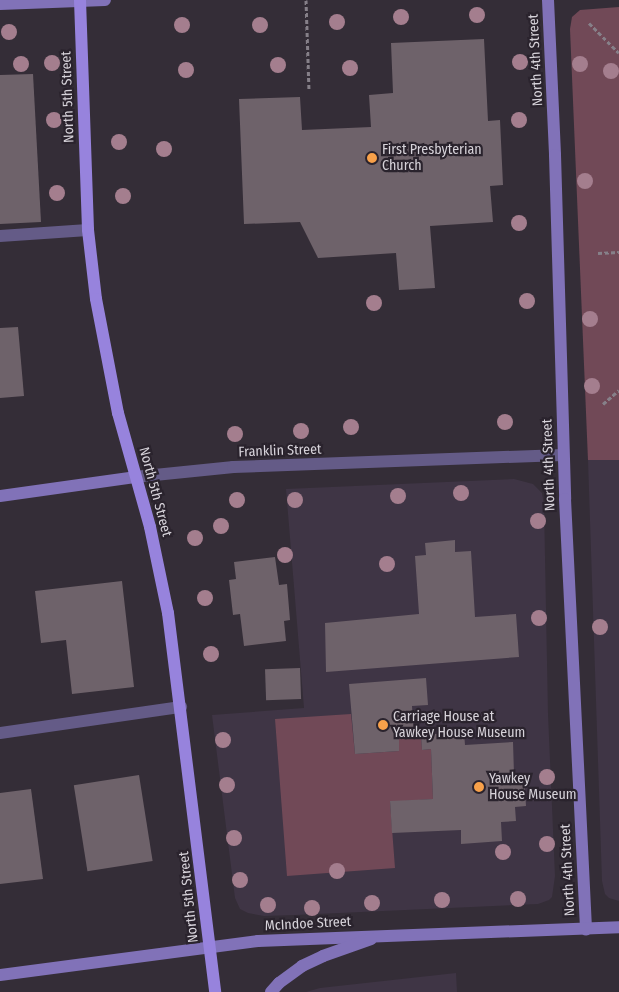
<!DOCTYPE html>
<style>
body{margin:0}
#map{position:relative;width:619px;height:992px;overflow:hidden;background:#342d37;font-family:"Fira Sans Condensed",sans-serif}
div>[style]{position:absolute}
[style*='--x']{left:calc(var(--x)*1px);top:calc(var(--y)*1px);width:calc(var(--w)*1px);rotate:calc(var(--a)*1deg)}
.built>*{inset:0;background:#3f3545}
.green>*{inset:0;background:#714957}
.building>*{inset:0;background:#6e626a;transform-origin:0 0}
.path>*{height:3px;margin-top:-1.5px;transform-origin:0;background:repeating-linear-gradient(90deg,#868089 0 4px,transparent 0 6.5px)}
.lane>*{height:12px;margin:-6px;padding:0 6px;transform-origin:6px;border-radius:6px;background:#645b87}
.street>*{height:12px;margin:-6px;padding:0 6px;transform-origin:6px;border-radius:6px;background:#645b87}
.secondary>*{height:12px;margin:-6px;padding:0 6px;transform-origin:6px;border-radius:6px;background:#8172b8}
.primary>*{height:12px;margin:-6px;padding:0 6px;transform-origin:6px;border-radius:6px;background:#9783dd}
.trees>*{width:16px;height:16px;margin:-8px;border-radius:50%;background:#a47e8e}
.dots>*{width:14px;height:14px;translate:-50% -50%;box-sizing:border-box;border:2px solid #2a232d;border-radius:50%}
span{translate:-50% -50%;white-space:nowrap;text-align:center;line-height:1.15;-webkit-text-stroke:4.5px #2a232d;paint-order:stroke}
.street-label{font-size:14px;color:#d7d3da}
.poi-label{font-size:14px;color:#d7d3da}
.left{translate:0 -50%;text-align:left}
</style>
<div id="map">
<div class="built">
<i style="clip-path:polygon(588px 460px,619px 460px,619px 901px,609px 898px,605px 894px,602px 881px)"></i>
<i style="clip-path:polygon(514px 479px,533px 484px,542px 493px,544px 505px,548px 714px,555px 876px,552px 897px,549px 900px,538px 904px,295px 915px,264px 916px,248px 913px,240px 909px,235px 898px,212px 715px,304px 708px,286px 489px)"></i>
<i style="clip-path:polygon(456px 973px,457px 992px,306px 992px,320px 988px)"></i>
</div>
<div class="green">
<i style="clip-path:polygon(619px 7px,619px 460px,588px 460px,570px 29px,572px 17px,580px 10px)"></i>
<i style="clip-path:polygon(351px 714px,355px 754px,399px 751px,399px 737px,421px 735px,422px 750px,431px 749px,433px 799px,390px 802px,395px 868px,287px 876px,275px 719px)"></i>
</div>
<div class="building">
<i style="clip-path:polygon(484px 39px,488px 121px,500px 120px,503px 185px,490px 186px,493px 222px,430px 226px,435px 288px,399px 290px,396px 253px,318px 258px,300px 222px,244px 224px,239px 99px,300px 97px,302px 130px,371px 127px,369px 95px,393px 93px,391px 43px)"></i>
<i style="clip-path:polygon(33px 74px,41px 222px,0 224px,0 75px)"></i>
<i style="clip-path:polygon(18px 327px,24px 396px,0 398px,0 328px)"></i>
<i style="clip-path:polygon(455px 540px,455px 552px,471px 551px,475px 617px,516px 614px,519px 657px,326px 672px,325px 623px,419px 614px,415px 556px,426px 555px,425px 543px)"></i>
<i style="clip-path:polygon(275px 557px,279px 585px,287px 584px,290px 620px,284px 621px,286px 641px,244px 646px,240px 614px,233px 615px,229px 580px,236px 579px,234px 562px)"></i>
<i style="clip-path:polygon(122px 581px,134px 687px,72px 694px,66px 640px,41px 643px,35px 591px)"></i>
<i style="left:300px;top:668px;width:31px;height:35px;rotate:88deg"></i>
<i style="clip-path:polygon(426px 678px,428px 705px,412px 706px,414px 736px,399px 737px,399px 751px,355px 754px,349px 684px)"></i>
<i style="clip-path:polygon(464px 732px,465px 745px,513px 742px,514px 774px,524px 774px,526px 806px,515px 807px,516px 821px,501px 822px,502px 841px,461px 844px,461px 830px,392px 833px,390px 801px,433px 799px,431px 749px,422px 750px,421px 735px)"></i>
<i style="left:139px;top:775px;width:87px;height:66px;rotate:81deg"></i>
<i style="clip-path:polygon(31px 789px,43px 879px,0 884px,0 793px)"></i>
</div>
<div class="path">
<i style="--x:306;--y:0;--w:89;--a:88.1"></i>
<i style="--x:589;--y:23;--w:42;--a:45"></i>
<i style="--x:598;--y:253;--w:21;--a:-3"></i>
<i style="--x:603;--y:404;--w:21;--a:-41"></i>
</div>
<div class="lane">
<i style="--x:0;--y:236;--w:88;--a:-3.9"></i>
<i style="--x:0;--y:733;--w:183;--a:-8.2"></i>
</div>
<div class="street">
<i style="--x:135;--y:477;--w:99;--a:-5.8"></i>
<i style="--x:233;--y:467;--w:330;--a:-2.1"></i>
</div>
<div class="secondary">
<i style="--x:548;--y:0;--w:155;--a:87.4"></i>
<i style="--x:555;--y:155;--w:344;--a:88.3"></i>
<i style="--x:565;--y:499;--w:431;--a:87.2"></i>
<i style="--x:0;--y:4;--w:105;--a:-2.2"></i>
<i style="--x:0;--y:496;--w:136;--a:-8"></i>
<i style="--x:0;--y:975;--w:260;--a:-7.5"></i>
<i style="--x:258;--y:941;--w:361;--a:-2.2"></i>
<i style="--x:271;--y:992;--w:12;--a:-48"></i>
<i style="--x:279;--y:983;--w:29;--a:-36"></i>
<i style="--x:302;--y:966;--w:23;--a:-25"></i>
<i style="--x:323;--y:956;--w:51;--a:-19.5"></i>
</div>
<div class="primary">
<i style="--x:80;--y:0;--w:230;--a:88"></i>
<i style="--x:88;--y:230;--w:69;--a:83.4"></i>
<i style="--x:96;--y:299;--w:116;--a:79.1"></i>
<i style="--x:118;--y:413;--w:118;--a:74.3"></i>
<i style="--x:150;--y:527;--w:88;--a:78.2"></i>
<i style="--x:168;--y:613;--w:382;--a:82.9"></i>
</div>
<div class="trees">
<i style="left:477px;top:15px"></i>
<i style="left:401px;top:17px"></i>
<i style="left:337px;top:22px"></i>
<i style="left:182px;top:25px"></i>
<i style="left:260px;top:25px"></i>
<i style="left:9px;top:32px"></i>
<i style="left:520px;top:62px"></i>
<i style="left:52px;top:63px"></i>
<i style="left:21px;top:64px"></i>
<i style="left:580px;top:64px"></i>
<i style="left:278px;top:65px"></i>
<i style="left:350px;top:68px"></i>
<i style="left:186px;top:70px"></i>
<i style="left:611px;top:71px"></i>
<i style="left:54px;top:120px"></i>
<i style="left:519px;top:120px"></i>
<i style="left:119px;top:142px"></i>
<i style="left:164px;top:149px"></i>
<i style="left:585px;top:181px"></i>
<i style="left:57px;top:193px"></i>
<i style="left:123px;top:196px"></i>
<i style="left:519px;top:223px"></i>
<i style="left:527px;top:301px"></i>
<i style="left:374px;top:303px"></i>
<i style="left:590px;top:319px"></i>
<i style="left:592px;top:386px"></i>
<i style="left:505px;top:422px"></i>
<i style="left:351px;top:427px"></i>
<i style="left:301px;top:431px"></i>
<i style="left:235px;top:434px"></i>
<i style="left:461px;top:493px"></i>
<i style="left:398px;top:496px"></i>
<i style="left:237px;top:500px"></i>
<i style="left:295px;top:500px"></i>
<i style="left:538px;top:521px"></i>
<i style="left:221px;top:526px"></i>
<i style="left:195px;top:538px"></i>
<i style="left:285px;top:555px"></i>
<i style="left:387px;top:564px"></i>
<i style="left:205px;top:598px"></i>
<i style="left:539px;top:618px"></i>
<i style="left:600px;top:627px"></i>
<i style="left:211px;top:654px"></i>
<i style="left:223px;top:740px"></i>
<i style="left:547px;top:777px"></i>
<i style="left:227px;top:785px"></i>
<i style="left:234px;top:838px"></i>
<i style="left:547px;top:844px"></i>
<i style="left:503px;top:852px"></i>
<i style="left:337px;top:871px"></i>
<i style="left:240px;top:880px"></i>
<i style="left:518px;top:899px"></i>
<i style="left:442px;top:900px"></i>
<i style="left:372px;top:903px"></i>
<i style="left:268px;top:905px"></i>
<i style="left:312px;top:908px"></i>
</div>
<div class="dots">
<i style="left:372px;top:158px;background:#f8a14a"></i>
<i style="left:383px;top:725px;background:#f8a14a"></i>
<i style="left:479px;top:787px;background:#f8a14a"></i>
</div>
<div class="street-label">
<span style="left:536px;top:60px;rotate:-93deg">North 4th Street</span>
<span style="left:68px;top:97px;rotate:-92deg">North 5th Street</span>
<span style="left:280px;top:451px;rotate:-2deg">Franklin Street</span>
<span style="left:549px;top:465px;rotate:-92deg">North 4th Street</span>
<span style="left:155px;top:492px;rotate:75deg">North 5th Street</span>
<span style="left:568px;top:870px;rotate:-93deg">North 4th Street</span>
<span style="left:189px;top:897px;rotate:-96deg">North 5th Street</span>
<span style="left:308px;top:924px;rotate:-3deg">McIndoe Street</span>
</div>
<div class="poi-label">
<span class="left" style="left:382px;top:158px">First Presbyterian<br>Church</span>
<span class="left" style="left:393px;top:725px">Carriage House at<br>Yawkey House Museum</span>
<span class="left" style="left:489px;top:787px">Yawkey<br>House Museum</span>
</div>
</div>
